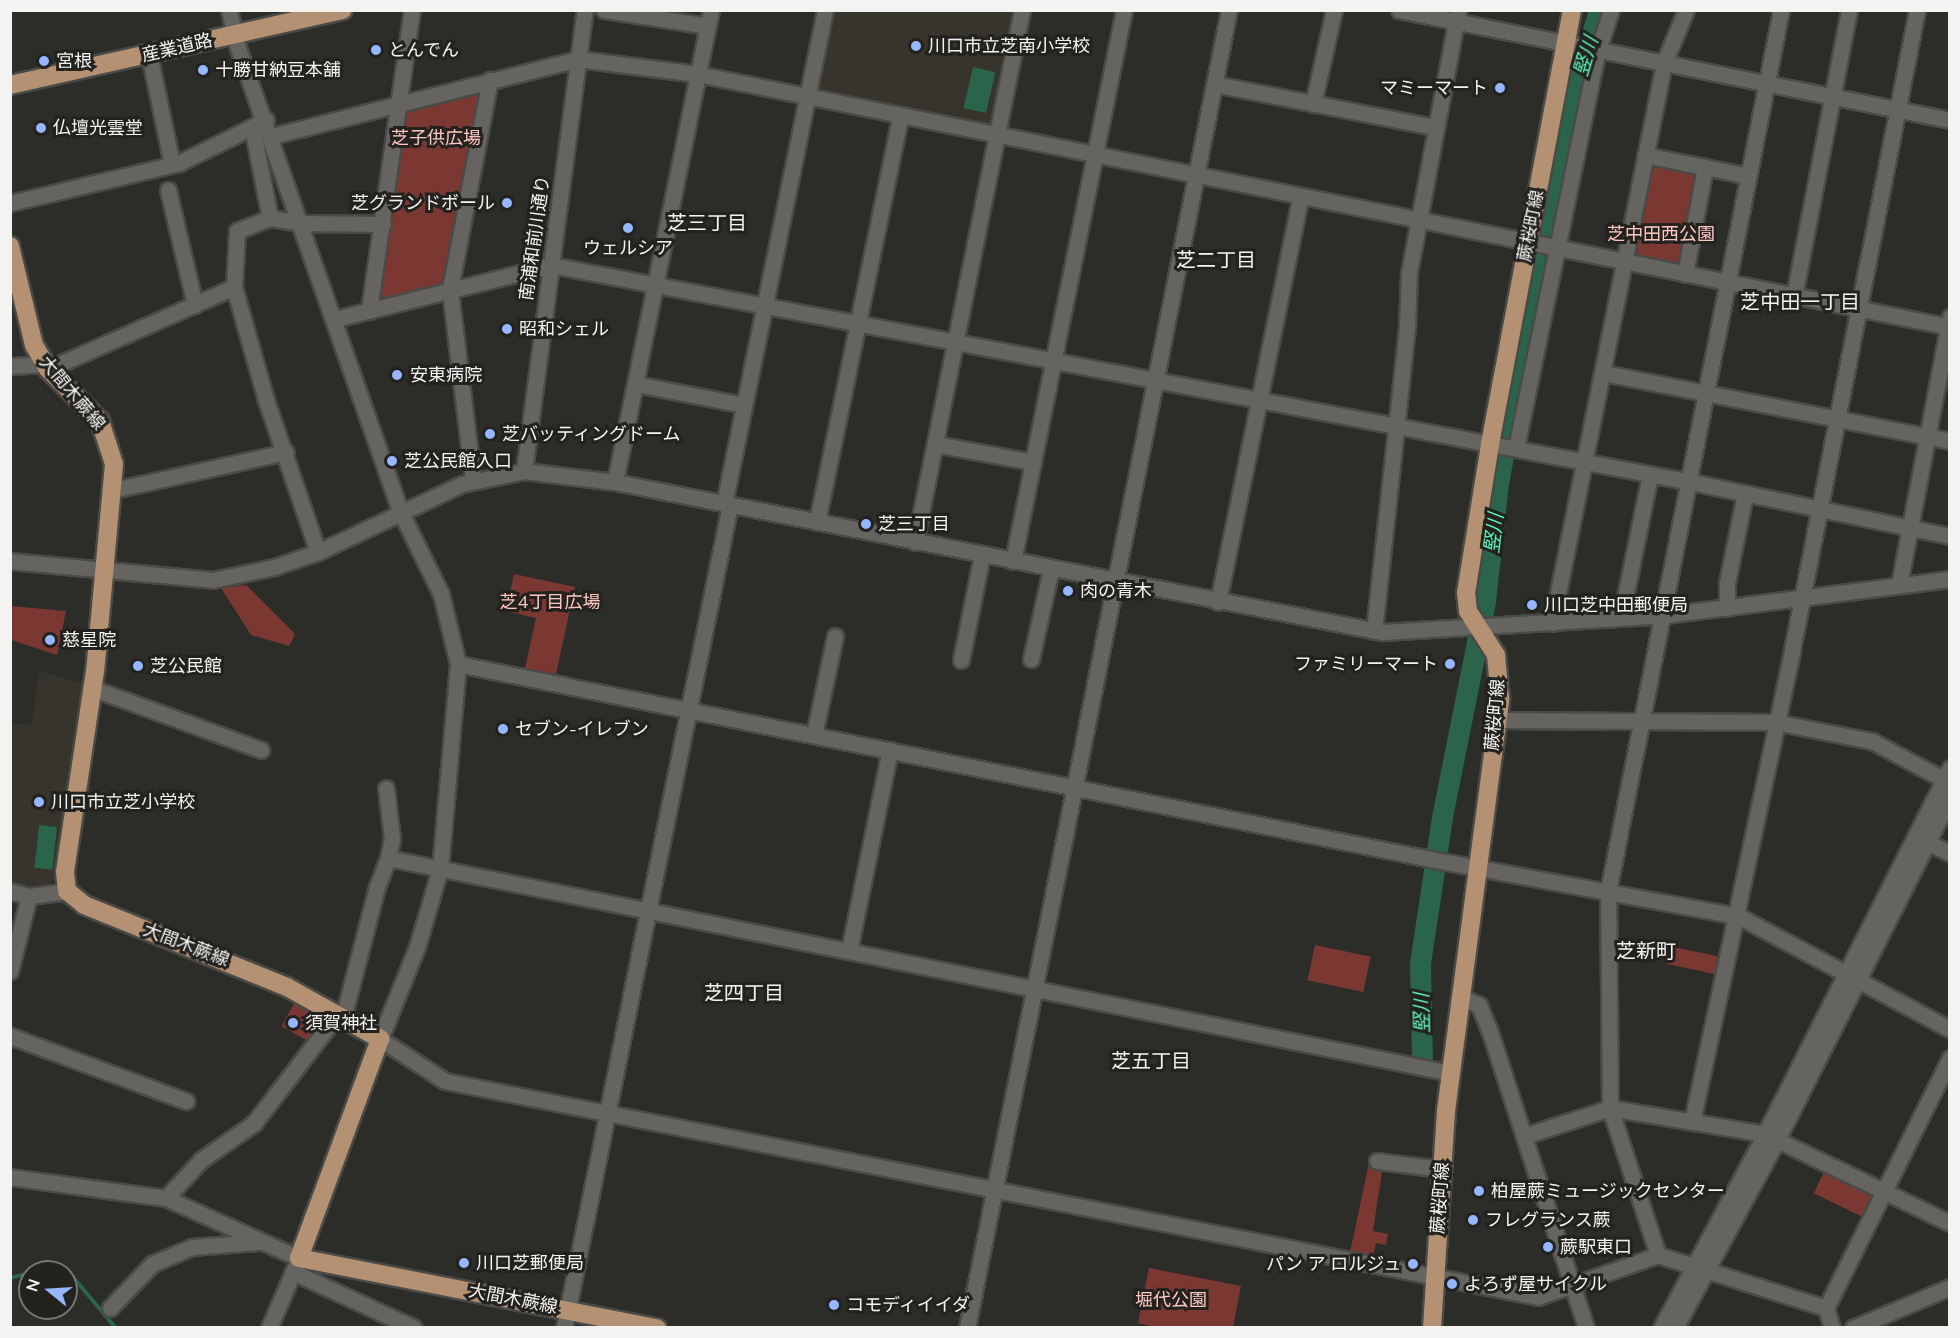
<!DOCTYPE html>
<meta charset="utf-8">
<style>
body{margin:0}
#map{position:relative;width:1960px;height:1338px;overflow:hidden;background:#2c2c29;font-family:Mulish,"Noto Sans JP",sans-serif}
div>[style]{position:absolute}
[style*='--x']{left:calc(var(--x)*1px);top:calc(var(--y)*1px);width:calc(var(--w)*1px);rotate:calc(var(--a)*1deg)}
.built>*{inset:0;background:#36342b}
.green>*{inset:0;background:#7b3832;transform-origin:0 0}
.water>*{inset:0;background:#29644b;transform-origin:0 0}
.stream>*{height:4px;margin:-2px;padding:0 2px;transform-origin:2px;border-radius:2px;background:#29644b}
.river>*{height:21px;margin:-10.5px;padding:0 10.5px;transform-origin:10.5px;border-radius:10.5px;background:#29644b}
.roads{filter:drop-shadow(2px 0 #4a4a47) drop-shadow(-2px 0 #4a4a47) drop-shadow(0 2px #4a4a47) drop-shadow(0 -2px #4a4a47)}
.minor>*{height:15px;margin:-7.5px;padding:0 7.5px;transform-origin:7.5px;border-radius:7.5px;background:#656461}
.major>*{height:18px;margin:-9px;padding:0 9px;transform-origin:9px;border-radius:9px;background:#b49172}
.dots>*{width:16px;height:16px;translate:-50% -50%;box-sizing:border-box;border:3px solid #23221f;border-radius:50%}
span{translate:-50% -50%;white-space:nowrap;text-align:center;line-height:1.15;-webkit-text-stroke:6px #23221f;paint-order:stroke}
.poi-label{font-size:18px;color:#f3f3f1}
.left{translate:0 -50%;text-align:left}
.right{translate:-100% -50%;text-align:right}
.street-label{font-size:18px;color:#f3f3f1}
.park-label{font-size:18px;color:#fdc7c0}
.water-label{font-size:20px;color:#5af2b5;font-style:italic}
.neighbourhood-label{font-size:20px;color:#f3f3f1}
.frame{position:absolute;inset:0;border:12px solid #f3f3f1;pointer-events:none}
.north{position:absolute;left:18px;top:1260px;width:60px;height:60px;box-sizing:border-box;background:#23221f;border:2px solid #767673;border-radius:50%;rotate:288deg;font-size:16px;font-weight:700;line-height:24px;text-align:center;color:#f3f3f1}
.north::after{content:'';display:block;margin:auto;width:21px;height:27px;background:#96b6fd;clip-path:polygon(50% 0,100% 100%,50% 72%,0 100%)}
</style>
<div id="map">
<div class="built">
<i style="clip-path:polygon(832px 11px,1015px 11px,992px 121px,985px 127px,821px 92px,817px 82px)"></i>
<i style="clip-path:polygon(39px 671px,84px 684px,58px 879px,28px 892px,11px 888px,10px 723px,32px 725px)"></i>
</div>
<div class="green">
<i style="clip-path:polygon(473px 90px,481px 97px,447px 280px,441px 287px,386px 300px,377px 293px,403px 112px,409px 107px)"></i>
<i style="clip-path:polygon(1653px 161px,1697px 171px,1682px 262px,1677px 266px,1637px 258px,1631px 249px,1648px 164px)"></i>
<i style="clip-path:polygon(514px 574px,575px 587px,556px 674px,525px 668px,536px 618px,506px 611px)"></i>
<i style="clip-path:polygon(246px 585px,295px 634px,289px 646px,251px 635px,221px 588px)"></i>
<i style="clip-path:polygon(11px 606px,66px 611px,57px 655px,11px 640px)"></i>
<i style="left:1315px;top:945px;width:57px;height:36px;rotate:12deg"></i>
<i style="left:1669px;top:946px;width:54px;height:18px;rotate:12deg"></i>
<i style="left:296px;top:1000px;width:39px;height:30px;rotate:29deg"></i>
<i style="clip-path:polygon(1369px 1163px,1383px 1166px,1373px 1231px,1388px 1234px,1386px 1245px,1376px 1243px,1372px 1261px,1349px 1257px)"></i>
<i style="left:1826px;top:1168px;width:55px;height:28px;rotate:26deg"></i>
<i style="clip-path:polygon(1149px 1268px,1241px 1286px,1233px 1327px,1159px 1328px,1138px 1323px)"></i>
</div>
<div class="water">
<i style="left:973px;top:67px;width:23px;height:42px;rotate:13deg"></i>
<i style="left:39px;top:825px;width:18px;height:43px;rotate:6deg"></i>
</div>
<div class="stream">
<i style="--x:34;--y:1272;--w:6;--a:-18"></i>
<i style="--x:72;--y:1276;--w:68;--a:49.8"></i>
<i style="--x:10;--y:1278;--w:21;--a:-14"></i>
</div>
<div class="river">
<i style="--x:1422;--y:1061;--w:98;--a:-91.2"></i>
<i style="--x:1420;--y:963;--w:148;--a:-81.4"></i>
<i style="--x:1442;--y:817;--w:220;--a:-78.7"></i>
<i style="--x:1485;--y:601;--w:119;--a:-83.7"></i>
<i style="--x:1498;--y:483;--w:285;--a:-79.5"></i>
<i style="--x:1550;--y:203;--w:91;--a:-78.6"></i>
<i style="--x:1568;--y:114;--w:109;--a:-73.4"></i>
</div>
<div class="roads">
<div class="minor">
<i style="--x:229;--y:10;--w:39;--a:77"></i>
<i style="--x:238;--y:48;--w:493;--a:70.7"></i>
<i style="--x:401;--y:513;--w:90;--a:63.7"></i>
<i style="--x:441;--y:594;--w:72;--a:76.3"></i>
<i style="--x:458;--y:664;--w:206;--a:95"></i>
<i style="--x:440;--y:869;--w:81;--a:106.4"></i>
<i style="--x:417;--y:947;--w:99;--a:111.9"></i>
<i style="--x:380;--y:1039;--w:77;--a:32.9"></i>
<i style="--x:445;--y:1081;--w:1114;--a:11.18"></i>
<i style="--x:1538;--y:1297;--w:127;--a:-19.3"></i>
<i style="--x:1658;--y:1255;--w:176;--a:17.5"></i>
<i style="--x:1826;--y:1308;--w:21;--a:73"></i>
<i style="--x:604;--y:10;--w:105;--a:8.7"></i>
<i style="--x:1399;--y:10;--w:562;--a:11.29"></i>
<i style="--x:149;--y:54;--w:112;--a:78.2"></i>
<i style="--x:1215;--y:84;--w:224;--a:11.1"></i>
<i style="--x:1313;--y:104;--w:96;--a:-77.4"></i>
<i style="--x:252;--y:127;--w:93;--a:78.8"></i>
<i style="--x:272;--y:136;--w:316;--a:-14.1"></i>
<i style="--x:578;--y:59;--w:121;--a:7.1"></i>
<i style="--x:698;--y:74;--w:1277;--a:11.42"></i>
<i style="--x:1645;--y:155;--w:105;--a:11.5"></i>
<i style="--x:168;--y:190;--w:118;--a:76.8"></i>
<i style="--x:10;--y:203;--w:174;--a:-13.3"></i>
<i style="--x:179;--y:163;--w:97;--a:-26.3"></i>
<i style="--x:1685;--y:274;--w:109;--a:-79.4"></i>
<i style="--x:1794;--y:296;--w:291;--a:-79.1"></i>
<i style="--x:369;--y:311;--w:304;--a:-81.9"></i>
<i style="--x:335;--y:319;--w:223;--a:-14"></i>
<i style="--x:551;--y:265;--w:1160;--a:10.78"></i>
<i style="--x:1691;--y:482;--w:265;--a:11.8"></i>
<i style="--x:10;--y:366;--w:35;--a:-3"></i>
<i style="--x:48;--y:369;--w:203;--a:-23.8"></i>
<i style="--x:1604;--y:373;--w:353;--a:11.1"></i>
<i style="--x:636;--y:384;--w:110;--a:11"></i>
<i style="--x:935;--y:444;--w:100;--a:10.4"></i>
<i style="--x:1516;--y:448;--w:406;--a:-78.4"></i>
<i style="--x:1598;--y:50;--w:42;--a:-72"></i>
<i style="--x:524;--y:471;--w:465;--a:-82.5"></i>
<i style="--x:473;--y:480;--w:192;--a:-96.9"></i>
<i style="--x:450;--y:289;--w:213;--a:-79.2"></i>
<i style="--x:615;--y:482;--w:482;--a:-78.5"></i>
<i style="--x:113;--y:490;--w:177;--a:-12.4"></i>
<i style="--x:724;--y:504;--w:504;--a:-78.44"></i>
<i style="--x:817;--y:522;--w:414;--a:-78.4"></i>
<i style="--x:915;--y:542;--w:543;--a:-78.63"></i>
<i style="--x:318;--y:552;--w:161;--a:-108.9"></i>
<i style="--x:266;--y:400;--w:117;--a:-105.8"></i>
<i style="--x:234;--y:287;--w:56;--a:-86.9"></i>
<i style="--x:237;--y:231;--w:35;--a:-22"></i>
<i style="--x:270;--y:218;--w:32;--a:9"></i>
<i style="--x:302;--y:223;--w:81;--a:0.7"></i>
<i style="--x:10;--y:561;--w:204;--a:5.3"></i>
<i style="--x:213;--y:580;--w:62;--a:-12"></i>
<i style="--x:274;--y:567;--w:46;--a:-18.8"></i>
<i style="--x:318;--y:552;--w:159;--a:-25.3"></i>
<i style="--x:462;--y:484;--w:63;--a:-11.8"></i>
<i style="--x:524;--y:471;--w:92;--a:6.9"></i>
<i style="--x:615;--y:482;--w:782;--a:11.07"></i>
<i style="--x:1382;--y:632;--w:284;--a:-3.4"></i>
<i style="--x:1665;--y:615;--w:287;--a:-7.2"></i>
<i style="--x:1013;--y:561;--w:562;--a:-78.61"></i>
<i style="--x:1899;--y:585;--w:273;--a:-79.2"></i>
<i style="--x:1218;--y:602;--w:412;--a:-78.5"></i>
<i style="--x:1727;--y:608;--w:25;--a:-90"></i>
<i style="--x:1727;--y:583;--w:91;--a:-78.6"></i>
<i style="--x:1621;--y:617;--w:146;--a:-78.5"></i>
<i style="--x:1552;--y:623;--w:571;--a:-78.69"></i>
<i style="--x:1664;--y:63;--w:57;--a:-67.5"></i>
<i style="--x:1374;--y:631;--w:305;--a:-83.8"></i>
<i style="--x:1407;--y:328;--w:55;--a:-87.9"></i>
<i style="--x:1409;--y:273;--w:268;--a:-79.4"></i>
<i style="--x:1031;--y:659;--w:92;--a:-77.5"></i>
<i style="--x:961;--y:660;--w:107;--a:-78.7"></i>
<i style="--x:458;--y:664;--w:991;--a:11.34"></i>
<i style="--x:1430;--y:859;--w:313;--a:10.5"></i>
<i style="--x:1738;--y:916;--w:240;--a:28.1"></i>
<i style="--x:92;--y:688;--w:180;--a:20.1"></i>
<i style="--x:1497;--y:720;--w:278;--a:0.4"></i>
<i style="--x:1775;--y:722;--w:99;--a:11.1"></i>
<i style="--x:1872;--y:741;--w:89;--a:28.3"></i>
<i style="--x:814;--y:735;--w:101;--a:-78"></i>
<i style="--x:1927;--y:842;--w:25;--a:26"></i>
<i style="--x:388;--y:858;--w:1084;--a:11.44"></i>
<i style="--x:10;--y:891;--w:20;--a:15"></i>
<i style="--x:29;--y:896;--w:38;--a:-7"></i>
<i style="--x:849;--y:951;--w:205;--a:-78.5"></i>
<i style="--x:10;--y:971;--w:77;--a:-75.8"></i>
<i style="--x:1462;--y:998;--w:18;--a:22"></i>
<i style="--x:1479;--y:1005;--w:29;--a:68"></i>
<i style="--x:1490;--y:1032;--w:311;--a:72"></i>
<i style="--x:343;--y:1018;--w:135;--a:-75.5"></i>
<i style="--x:377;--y:887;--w:31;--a:-69"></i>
<i style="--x:388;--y:858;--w:19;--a:-78"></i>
<i style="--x:392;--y:839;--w:51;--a:-96.7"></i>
<i style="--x:10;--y:1036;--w:188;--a:20.3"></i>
<i style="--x:1692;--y:1122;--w:482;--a:-78"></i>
<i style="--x:1792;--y:650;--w:652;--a:-78.95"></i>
<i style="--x:1524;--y:1136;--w:90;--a:-18"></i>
<i style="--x:1610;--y:1108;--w:157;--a:9.5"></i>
<i style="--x:1765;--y:1134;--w:205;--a:25.7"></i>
<i style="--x:1377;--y:1161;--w:64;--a:7.1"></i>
<i style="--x:10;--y:1177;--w:157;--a:7.7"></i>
<i style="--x:166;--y:1198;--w:146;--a:24.3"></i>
<i style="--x:299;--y:1258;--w:76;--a:113.2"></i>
<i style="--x:166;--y:1198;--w:52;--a:-47.4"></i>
<i style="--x:201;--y:1160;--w:65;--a:-34.9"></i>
<i style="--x:254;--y:1123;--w:136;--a:-52.5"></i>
<i style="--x:1658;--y:1255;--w:155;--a:-108.1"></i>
<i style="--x:1610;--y:1108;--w:216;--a:-90.5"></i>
<i style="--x:1608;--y:892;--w:899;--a:-78.9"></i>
<i style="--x:293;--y:1272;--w:133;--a:24.8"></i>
<i style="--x:110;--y:1308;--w:61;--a:-46.3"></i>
<i style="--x:152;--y:1264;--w:43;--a:-23"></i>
<i style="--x:192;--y:1247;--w:66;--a:-4.3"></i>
<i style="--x:1826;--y:1308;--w:279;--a:-63.6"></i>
<i style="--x:564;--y:1328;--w:840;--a:-78.6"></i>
<i style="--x:967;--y:1328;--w:1344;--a:-78.76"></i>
<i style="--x:1661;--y:1328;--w:220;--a:-61.8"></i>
<i style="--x:1765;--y:1134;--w:410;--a:-63.2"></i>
<i style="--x:1675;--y:1328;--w:216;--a:-61.5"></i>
<i style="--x:1778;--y:1138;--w:382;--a:-63.2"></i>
<i style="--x:1853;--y:1328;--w:105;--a:-22.9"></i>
</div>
<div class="major">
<i style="--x:10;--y:85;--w:341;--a:-12.7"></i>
<i style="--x:10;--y:246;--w:102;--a:76.4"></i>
<i style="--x:34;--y:345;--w:28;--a:60"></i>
<i style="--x:48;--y:369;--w:74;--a:45"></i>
<i style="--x:100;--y:421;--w:45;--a:72"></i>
<i style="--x:114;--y:464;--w:208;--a:95.2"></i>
<i style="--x:95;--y:671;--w:203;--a:98.5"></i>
<i style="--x:65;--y:872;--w:19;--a:84"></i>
<i style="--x:67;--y:891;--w:22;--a:39"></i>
<i style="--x:84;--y:905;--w:219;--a:22"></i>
<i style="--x:287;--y:987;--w:107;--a:29.2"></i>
<i style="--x:380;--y:1039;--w:233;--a:110.3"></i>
<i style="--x:299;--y:1258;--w:365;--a:11.1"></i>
<i style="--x:1432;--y:1328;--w:217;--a:-86.3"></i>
<i style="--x:1446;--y:1111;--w:416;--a:-82.5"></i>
<i style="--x:1500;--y:699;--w:44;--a:-95.2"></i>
<i style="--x:1496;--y:655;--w:52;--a:-122.5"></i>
<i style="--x:1468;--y:611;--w:18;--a:-96"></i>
<i style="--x:1466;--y:593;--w:151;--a:-80.8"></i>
<i style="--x:1490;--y:444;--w:442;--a:-79.3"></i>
</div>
</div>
<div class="dots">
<i style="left:916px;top:46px;background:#96b6fd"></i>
<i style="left:376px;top:50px;background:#96b6fd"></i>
<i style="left:44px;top:61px;background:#96b6fd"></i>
<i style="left:203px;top:70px;background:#96b6fd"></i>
<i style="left:1500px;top:88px;background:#96b6fd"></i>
<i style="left:41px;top:128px;background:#96b6fd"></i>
<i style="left:507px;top:203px;background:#96b6fd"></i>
<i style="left:628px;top:228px;background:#96b6fd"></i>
<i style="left:507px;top:329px;background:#96b6fd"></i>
<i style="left:397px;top:375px;background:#96b6fd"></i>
<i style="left:490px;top:434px;background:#96b6fd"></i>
<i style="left:392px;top:461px;background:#96b6fd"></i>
<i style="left:866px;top:524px;background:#96b6fd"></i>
<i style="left:1068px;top:591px;background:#96b6fd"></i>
<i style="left:1532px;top:605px;background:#96b6fd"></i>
<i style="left:50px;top:640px;background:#96b6fd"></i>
<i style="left:1450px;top:664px;background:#96b6fd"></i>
<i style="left:138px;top:666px;background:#96b6fd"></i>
<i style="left:503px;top:729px;background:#96b6fd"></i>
<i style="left:39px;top:802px;background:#96b6fd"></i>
<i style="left:293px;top:1023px;background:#96b6fd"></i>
<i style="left:1479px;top:1191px;background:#96b6fd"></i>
<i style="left:1473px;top:1220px;background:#96b6fd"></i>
<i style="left:1548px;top:1247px;background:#96b6fd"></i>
<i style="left:464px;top:1263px;background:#96b6fd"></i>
<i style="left:1413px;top:1264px;background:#96b6fd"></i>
<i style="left:1452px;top:1284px;background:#96b6fd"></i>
<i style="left:834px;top:1305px;background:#96b6fd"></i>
</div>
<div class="poi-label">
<span class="left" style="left:928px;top:46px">川口市立芝南小学校</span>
<span class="left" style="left:388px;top:50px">とんでん</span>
<span class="left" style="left:56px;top:61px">宮根</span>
<span class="left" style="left:215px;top:70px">十勝甘納豆本舗</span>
<span class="right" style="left:1488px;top:88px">マミーマート</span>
<span class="left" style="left:53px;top:128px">仏壇光雲堂</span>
<span class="right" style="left:495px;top:203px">芝グランドボール</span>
<span style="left:628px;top:248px">ウェルシア</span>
<span class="left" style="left:519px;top:329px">昭和シェル</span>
<span class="left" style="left:410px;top:375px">安東病院</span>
<span class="left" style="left:502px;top:434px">芝バッティングドーム</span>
<span class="left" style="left:404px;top:461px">芝公民館入口</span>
<span class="left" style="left:878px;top:524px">芝三丁目</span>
<span class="left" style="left:1080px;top:591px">肉の青木</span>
<span class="left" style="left:1544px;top:605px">川口芝中田郵便局</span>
<span class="left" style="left:62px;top:640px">慈星院</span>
<span class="right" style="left:1438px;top:664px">ファミリーマート</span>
<span class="left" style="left:150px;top:666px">芝公民館</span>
<span class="left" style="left:515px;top:729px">セブン-イレブン</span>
<span class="left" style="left:51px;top:802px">川口市立芝小学校</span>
<span class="left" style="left:305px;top:1023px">須賀神社</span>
<span class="left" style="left:1491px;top:1191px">柏屋蕨ミュージックセンター</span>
<span class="left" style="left:1485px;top:1220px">フレグランス蕨</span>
<span class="left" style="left:1560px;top:1247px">蕨駅東口</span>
<span class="left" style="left:476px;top:1263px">川口芝郵便局</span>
<span class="right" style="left:1401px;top:1264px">パン ア ロルジュ</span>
<span class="left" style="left:1464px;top:1284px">よろず屋サイクル</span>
<span class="left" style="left:846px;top:1305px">コモディイイダ</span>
</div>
<div class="street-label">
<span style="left:177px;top:48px;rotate:-13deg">産業道路</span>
<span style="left:1531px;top:226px;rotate:-79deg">蕨桜町線</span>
<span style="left:535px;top:238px;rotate:-82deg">南浦和前川通り</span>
<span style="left:72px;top:393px;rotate:50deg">大間木蕨線</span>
<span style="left:1495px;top:715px;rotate:-85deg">蕨桜町線</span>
<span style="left:186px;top:945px;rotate:21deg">大間木蕨線</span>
<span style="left:1440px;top:1198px;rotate:-86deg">蕨桜町線</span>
<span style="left:513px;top:1299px;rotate:11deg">大間木蕨線</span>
</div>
<div class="park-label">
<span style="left:436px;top:138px">芝子供広場</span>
<span style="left:1661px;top:234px">芝中田西公園</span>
<span style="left:550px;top:602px">芝4丁目広場</span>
<span style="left:1171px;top:1300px">堀代公園</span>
</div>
<div class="water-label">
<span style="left:1585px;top:56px;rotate:-73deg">竪川</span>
<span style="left:1493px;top:533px;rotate:-83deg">竪川</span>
<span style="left:1421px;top:1013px;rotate:-91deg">竪川</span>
</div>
<div class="neighbourhood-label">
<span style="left:707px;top:222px">芝三丁目</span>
<span style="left:1216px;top:259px">芝二丁目</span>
<span style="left:1800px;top:301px">芝中田一丁目</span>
<span style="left:1646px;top:950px">芝新町</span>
<span style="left:744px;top:992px">芝四丁目</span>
<span style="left:1151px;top:1060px">芝五丁目</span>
</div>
<div class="frame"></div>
<div class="north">N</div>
</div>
